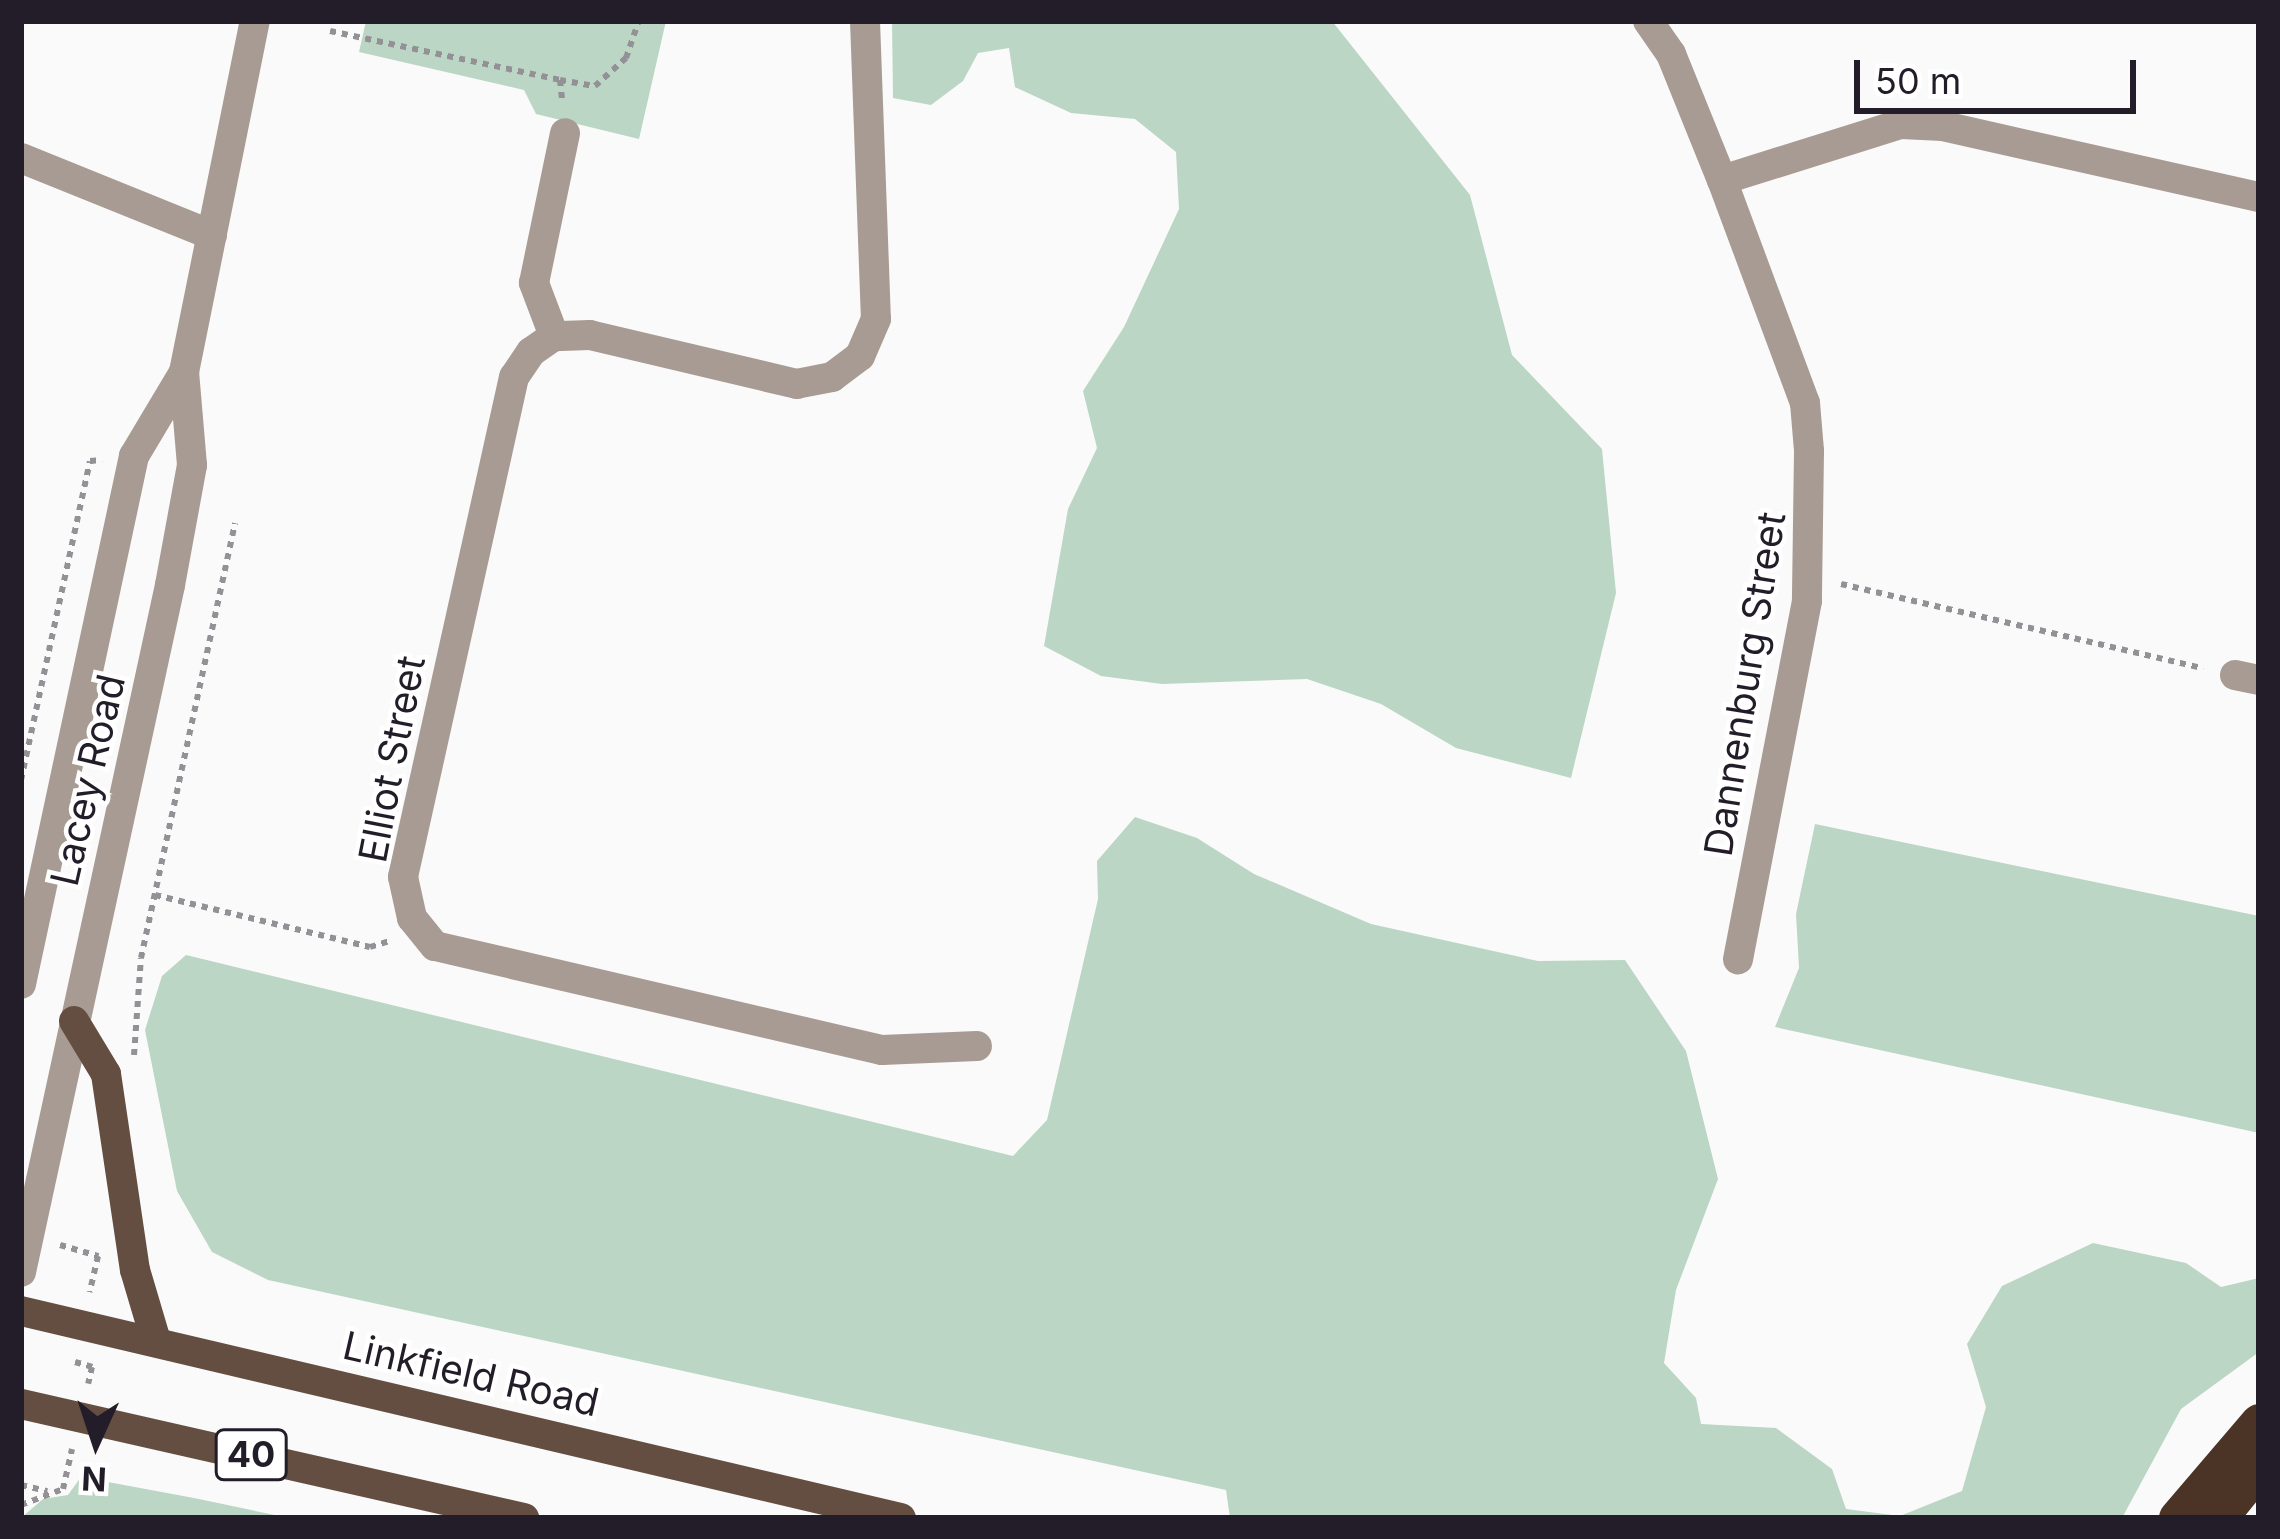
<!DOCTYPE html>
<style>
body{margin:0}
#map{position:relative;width:2280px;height:1539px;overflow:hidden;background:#fafafa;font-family:Inter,sans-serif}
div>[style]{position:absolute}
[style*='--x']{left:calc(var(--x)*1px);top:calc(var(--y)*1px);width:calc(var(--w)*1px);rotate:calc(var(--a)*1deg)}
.green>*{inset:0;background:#bbd6c4}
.path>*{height:6px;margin-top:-3px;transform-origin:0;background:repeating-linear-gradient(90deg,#939096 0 6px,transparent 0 12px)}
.minor>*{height:30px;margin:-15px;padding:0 15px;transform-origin:15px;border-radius:15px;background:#a89b93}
.tertiary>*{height:30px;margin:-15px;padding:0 15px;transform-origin:15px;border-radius:15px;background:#a89b93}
.primary>*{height:30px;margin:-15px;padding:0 15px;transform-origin:15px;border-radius:15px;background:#634e41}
.motorway>*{height:36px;margin:-18px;padding:0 18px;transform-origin:18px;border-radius:18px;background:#4b3325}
span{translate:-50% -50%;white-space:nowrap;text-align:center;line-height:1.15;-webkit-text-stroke:9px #fff;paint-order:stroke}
.shield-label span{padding:3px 9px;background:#fff;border:3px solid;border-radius:9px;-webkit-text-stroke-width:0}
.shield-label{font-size:36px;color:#221d28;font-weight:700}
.street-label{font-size:39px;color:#221d28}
.frame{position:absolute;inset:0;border:24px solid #221d28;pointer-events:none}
.north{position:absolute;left:36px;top:1383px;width:120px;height:120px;-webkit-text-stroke:9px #fff;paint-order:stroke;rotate:183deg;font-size:33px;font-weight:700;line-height:48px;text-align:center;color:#221d28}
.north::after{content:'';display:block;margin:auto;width:42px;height:54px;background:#221d28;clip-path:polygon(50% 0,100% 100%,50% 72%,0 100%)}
.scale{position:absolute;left:1854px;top:60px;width:282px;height:54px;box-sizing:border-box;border:6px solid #221d28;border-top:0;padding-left:15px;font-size:36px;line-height:42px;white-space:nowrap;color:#221d28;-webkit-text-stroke:9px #fff;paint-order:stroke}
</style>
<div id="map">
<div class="green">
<i style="clip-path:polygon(366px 21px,666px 21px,639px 139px,536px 114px,524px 90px,359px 52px)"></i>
<i style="clip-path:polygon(892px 21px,1332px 21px,1470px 195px,1512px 355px,1602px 449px,1616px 593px,1571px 778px,1456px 748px,1381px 704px,1307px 679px,1162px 684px,1101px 676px,1044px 646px,1068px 509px,1097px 448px,1083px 391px,1124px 327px,1179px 209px,1176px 152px,1135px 119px,1071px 113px,1015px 87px,1009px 48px,978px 53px,963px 81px,931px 105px,893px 98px)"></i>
<i style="clip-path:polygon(1135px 817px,1197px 838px,1254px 874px,1371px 924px,1538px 961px,1625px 960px,1686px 1051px,1718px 1179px,1676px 1290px,1664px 1363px,1696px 1398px,1701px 1424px,1776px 1428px,1832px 1469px,1846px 1509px,1900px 1516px,1962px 1491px,1986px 1407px,1967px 1344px,2002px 1286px,2093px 1243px,2186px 1263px,2221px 1287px,2259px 1278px,2259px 1352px,2181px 1409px,2122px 1518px,1230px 1518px,1226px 1490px,268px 1280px,212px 1252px,177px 1191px,145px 1030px,162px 976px,186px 955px,1013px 1156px,1047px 1120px,1098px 899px,1097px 861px)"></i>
<i style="clip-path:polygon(1815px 824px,2259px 916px,2259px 1133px,1775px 1027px,1799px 968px,1796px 914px)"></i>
<i style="clip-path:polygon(81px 1477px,194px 1498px,289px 1518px,21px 1518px,43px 1499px,68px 1495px)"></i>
</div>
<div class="path">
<i style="--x:330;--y:31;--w:235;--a:12"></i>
<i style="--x:560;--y:80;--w:20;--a:84"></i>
<i style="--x:560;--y:80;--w:36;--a:10"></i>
<i style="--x:595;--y:86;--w:42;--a:-42.1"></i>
<i style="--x:626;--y:58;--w:39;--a:-71"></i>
<i style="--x:1841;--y:584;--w:372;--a:13.1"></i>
<i style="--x:21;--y:780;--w:326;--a:-77.8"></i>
<i style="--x:90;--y:461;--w:12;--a:-5"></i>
<i style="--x:155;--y:895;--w:221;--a:13.6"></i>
<i style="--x:370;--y:947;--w:21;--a:-17"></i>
<i style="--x:134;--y:1055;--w:97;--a:-85.9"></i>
<i style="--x:141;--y:958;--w:445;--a:-77.8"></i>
<i style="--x:60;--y:1245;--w:40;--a:16"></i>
<i style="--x:98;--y:1256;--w:37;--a:103"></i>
<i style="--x:75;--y:1362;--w:18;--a:16"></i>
<i style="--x:92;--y:1367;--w:17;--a:103"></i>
<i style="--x:21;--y:1485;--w:27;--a:13"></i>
<i style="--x:21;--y:1505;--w:45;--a:-20.9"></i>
<i style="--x:63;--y:1489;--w:41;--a:-77.3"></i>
</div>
<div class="minor">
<i style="--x:865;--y:21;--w:298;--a:87.9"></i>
<i style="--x:876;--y:319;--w:40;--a:113.4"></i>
<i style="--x:860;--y:356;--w:35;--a:143"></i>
<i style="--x:832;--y:377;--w:36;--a:169"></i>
<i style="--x:797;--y:384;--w:213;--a:-166.7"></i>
<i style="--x:590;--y:335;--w:36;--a:178"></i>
<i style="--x:554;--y:336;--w:28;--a:145"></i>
<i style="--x:531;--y:352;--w:30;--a:124"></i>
<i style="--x:514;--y:377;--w:512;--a:102.52"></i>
<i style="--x:403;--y:877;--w:42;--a:77.6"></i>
<i style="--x:412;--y:918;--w:36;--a:51"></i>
<i style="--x:435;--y:946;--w:459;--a:13.1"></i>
<i style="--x:882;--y:1050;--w:95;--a:-2.4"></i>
<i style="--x:1648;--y:21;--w:40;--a:55.1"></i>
<i style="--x:1671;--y:54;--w:136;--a:68"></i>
<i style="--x:1722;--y:180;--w:238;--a:69.6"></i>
<i style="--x:1805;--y:403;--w:48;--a:85.2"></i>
<i style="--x:1809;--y:451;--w:150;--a:90.8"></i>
<i style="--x:1807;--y:601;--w:365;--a:100.9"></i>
<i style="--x:21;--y:158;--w:206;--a:22"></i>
<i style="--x:1722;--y:180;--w:188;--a:-17.4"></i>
<i style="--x:1901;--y:124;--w:42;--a:2.7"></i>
<i style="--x:1943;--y:126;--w:324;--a:12.7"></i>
<i style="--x:554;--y:336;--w:57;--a:-110.7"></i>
<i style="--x:534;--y:283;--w:153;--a:-78.3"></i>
<i style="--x:2235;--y:675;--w:25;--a:12"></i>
</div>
<div class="tertiary">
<i style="--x:21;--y:984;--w:540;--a:-77.92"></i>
<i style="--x:134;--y:456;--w:98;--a:-59.2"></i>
<i style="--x:21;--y:1272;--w:703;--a:-77.76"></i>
<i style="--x:170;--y:585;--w:122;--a:-79.6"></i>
<i style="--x:192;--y:465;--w:93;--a:-94.9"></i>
<i style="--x:184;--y:372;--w:358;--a:-78.6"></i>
</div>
<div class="primary">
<i style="--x:74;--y:1021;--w:62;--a:58.9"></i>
<i style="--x:106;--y:1074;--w:198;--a:81.6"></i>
<i style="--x:135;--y:1270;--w:74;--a:73.5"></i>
<i style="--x:21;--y:1311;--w:904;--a:13.24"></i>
<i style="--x:21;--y:1404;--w:516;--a:12.77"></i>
</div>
<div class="motorway">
<i style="--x:2177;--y:1518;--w:126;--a:-49.5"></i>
<i style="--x:2220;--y:1518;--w:62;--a:-50.9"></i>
</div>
<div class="shield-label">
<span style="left:251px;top:1455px">40</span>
</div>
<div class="street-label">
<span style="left:1745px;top:684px;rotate:-81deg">Dannenburg Street</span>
<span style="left:392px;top:759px;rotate:-79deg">Elliot Street</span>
<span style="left:88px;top:780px;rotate:-77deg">Lacey Road</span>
<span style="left:471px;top:1374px;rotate:13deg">Linkfield Road</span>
</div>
<div class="frame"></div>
<div class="north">N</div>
<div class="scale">50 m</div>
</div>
